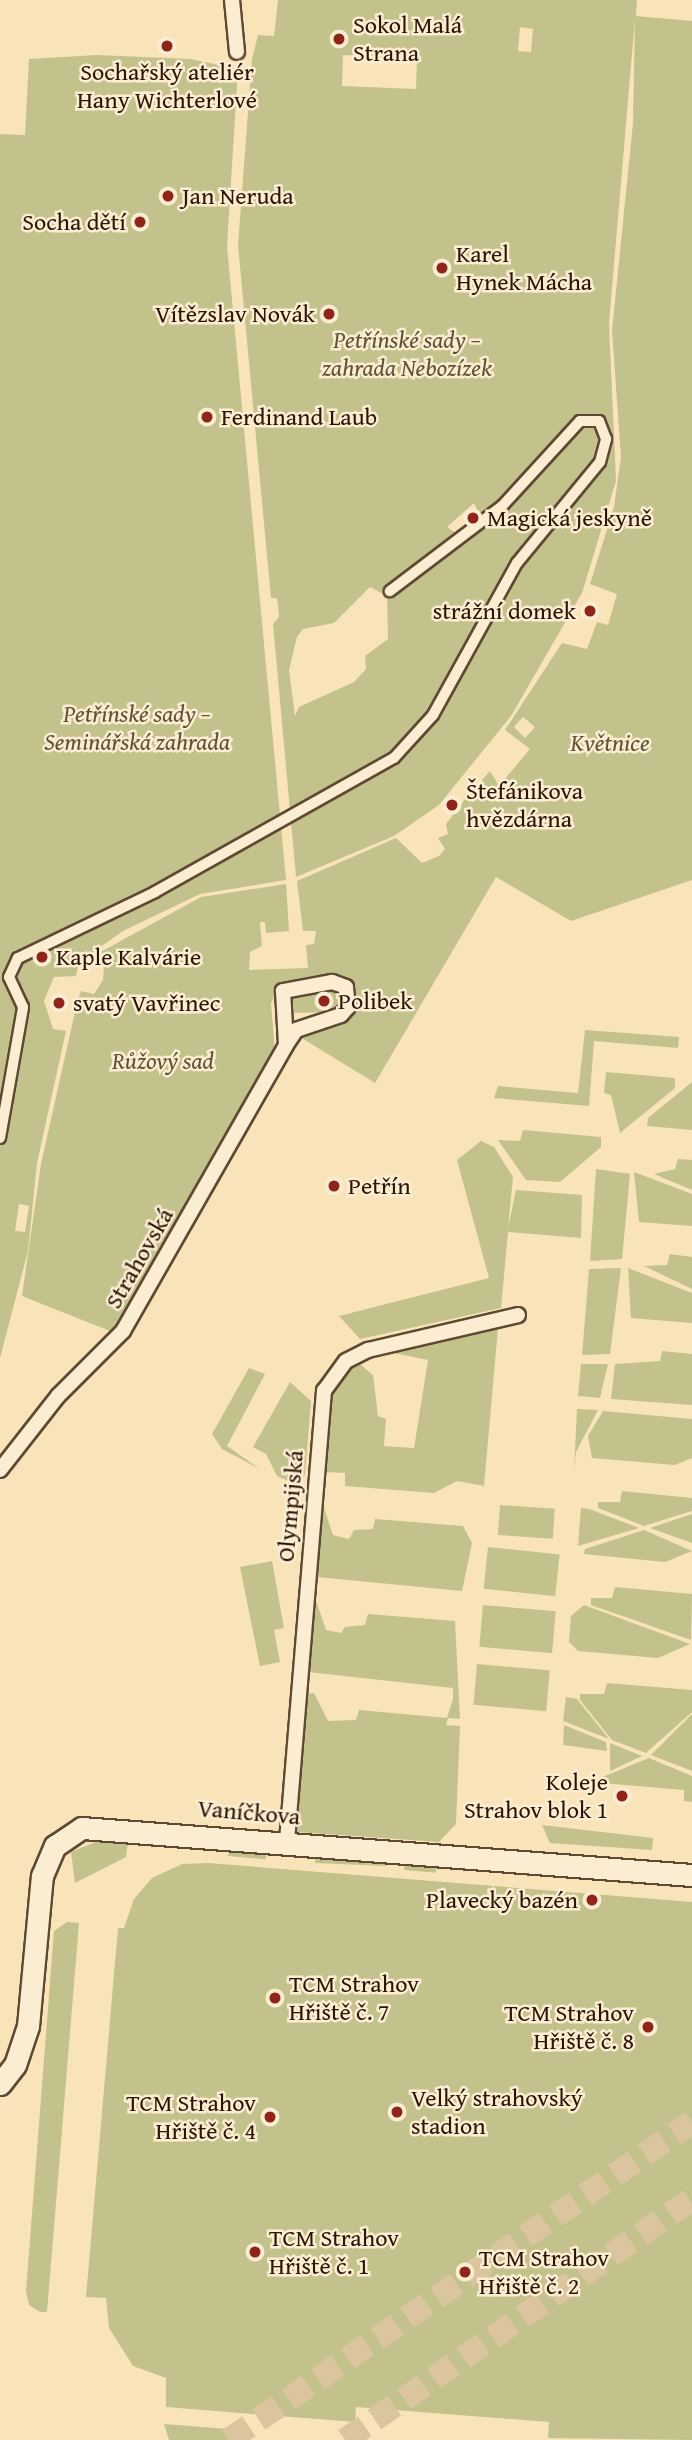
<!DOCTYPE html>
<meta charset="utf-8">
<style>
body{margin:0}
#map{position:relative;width:692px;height:2440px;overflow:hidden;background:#f9e4ba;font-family:"Gentium Book Plus",serif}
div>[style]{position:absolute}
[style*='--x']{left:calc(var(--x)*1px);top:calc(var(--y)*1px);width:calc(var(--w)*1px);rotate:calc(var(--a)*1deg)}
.green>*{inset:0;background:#c3c28c;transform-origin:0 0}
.trunk-tunnel>*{height:24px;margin-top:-12px;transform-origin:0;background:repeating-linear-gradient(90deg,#dac59f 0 24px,transparent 0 36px)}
.roads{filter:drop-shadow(2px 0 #5e4932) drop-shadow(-2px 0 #5e4932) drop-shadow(0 2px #5e4932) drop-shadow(0 -2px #5e4932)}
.pedestrian>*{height:10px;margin:-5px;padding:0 5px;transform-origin:5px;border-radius:5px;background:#fbedd2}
.minor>*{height:14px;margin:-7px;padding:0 7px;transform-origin:7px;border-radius:7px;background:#fbedd2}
.secondary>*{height:21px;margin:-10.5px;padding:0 10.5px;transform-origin:10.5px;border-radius:10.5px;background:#fbedd2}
.dots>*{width:19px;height:19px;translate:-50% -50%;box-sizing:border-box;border:4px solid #fbedd2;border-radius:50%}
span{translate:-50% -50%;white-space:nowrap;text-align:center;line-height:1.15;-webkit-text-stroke:5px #fbedd2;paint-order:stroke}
.poi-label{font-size:24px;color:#2b1505}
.left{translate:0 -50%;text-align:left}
.right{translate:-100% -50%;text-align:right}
.park-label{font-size:24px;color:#605234;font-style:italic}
.street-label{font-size:24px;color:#2b1505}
</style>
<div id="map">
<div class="green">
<i style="clip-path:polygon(evenodd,278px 0,637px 0,636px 16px,692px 21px,692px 880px,571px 921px,496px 877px,375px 1083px,300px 1037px,354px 1000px,352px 989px,334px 976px,280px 985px,271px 1003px,275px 1054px,115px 1333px,22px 1296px,41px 1164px,77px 1003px,81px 991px,94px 994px,103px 980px,104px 965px,95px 955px,201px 897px,286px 884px,289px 931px,266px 933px,265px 922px,260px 922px,262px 946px,250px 952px,249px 970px,308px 968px,306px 945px,314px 944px,316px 931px,303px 931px,297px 881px,396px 838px,422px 863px,439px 856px,445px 849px,438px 838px,448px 834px,446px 824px,466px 798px,479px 797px,478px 785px,490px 771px,499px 786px,530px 749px,505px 730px,562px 643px,587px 649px,597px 622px,608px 625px,617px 594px,590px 584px,614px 507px,621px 457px,612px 331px,633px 123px,635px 19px,609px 323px,616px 481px,582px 593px,511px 716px,439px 805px,394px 836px,296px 877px,273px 624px,279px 617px,277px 598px,271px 598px,238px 245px,252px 59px,258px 35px,274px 36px,278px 0,520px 27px,533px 29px,531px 52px,518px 51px,520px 27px,278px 0,343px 55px,417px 59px,416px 89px,342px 86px,343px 55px,278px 0,474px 503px,480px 516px,459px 535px,447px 527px,474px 503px,278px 0,370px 587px,387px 596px,388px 639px,365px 656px,366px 669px,354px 682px,299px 707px,295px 716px,289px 670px,297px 637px,303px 629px,334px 623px,370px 587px,278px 0,523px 717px,535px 727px,525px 738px,514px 727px,523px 717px)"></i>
<i style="clip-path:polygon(evenodd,97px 55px,190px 59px,238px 69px,227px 246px,286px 880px,200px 894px,123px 931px,89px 955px,81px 952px,76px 976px,54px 977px,44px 1001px,53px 1029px,66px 1031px,37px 1163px,28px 1251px,0 1358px,0 134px,25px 135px,29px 59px,97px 55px,19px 1204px,29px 1206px,25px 1232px,15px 1231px,19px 1204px)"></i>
<i style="clip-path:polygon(332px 988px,341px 992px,342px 1006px,333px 1012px,288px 1013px,287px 996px)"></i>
<i style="clip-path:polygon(585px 1030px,679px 1037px,678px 1048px,594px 1041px,589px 1106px,494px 1098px,498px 1086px,578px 1093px)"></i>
<i style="clip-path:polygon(606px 1072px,675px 1078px,675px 1088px,620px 1133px,611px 1095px,604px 1093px)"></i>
<i style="clip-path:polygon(692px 1082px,692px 1130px,647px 1126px,648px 1118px)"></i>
<i style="clip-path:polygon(523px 1130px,601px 1137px,601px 1147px,560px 1182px,526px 1180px,498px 1140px,520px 1141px)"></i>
<i style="clip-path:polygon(481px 1141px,494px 1147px,513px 1177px,508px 1228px,516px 1190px,582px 1195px,581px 1238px,508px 1232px,501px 1308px,360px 1339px,339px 1316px,489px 1278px,457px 1160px)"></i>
<i style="clip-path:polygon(678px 1159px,692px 1160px,692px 1190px,654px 1174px,675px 1169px)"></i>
<i style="clip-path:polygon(596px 1169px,630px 1174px,622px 1259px,590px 1261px)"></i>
<i style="clip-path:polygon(634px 1172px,692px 1194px,692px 1226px,639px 1222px)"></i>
<i style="clip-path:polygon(670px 1254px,692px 1257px,692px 1289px,644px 1266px,667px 1265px)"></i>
<i style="clip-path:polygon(621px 1268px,610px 1354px,582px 1355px,589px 1269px)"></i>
<i style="clip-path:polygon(628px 1268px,692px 1293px,692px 1323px,631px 1318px)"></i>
<i style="clip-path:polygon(498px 1328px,484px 1486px,457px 1481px,434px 1493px,345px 1486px,345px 1473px,326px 1472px,331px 1391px,340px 1375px,360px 1364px,373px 1375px,378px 1416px,386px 1419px,384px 1446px,414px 1448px,428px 1360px,389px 1352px)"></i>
<i style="clip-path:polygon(662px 1351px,692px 1354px,692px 1405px,611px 1399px,615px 1364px,660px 1361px)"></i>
<i style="clip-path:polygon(581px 1364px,608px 1364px,600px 1398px,578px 1396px)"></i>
<i style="clip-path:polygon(249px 1368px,265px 1374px,227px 1446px,260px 1469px,222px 1449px,212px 1434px)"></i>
<i style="clip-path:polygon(290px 1382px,311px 1401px,305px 1475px,295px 1484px,277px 1476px,266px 1454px,253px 1447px)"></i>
<i style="clip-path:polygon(577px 1409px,598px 1410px,576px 1452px,574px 1472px)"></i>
<i style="clip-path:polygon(603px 1411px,692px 1419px,692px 1458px,675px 1465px,592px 1458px,588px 1436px)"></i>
<i style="clip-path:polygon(622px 1491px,692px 1498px,692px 1511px,644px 1526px,598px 1508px,598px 1502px,620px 1502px)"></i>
<i style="clip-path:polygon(322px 1502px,333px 1535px,349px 1539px,354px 1530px,373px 1529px,375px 1519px,463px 1526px,472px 1543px,462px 1591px,317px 1577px)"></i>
<i style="left:500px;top:1505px;width:55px;height:30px;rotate:4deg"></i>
<i style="clip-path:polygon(581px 1508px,589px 1509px,639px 1528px,578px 1546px)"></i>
<i style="clip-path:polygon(692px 1514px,692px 1543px,650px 1528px)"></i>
<i style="clip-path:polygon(644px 1530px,692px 1551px,665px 1562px,584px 1554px,585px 1549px)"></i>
<i style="left:488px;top:1547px;width:72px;height:42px;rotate:6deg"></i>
<i style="clip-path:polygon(272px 1561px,284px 1628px,274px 1630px,280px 1662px,260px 1666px,240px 1567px)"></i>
<i style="clip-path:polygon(615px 1587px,692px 1594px,691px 1640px,591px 1605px,591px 1598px,612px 1598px)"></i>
<i style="clip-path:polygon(314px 1595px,326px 1630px,341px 1633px,345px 1627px,365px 1625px,368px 1614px,455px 1621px,460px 1719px,448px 1718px,446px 1725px,460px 1726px,456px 1824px,439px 1842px,297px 1832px,307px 1694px,314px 1693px,328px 1721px,356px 1720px,359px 1710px,447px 1718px,453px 1699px,453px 1688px,308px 1672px)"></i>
<i style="left:483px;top:1605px;width:73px;height:42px;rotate:5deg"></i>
<i style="clip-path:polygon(584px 1605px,690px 1644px,658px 1658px,578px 1651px,569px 1642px,571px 1616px)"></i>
<i style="left:477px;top:1664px;width:73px;height:41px;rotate:5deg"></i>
<i style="clip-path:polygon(607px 1683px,692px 1690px,692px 1712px,646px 1753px,612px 1740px,580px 1700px,580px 1694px,604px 1694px)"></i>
<i style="clip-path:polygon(566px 1697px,577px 1699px,609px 1739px,563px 1721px)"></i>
<i style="clip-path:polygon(692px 1714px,692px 1771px,651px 1755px)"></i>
<i style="clip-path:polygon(564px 1725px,606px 1742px,607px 1751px,563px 1745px)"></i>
<i style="clip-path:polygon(610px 1743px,642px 1756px,610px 1771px)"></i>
<i style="clip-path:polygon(649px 1758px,692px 1776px,692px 1802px,684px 1801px,684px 1790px,590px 1782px)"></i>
<i style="clip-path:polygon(542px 1825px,653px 1838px,652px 1850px,550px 1843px)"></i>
<i style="clip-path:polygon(103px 1839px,128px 1841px,126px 1857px,75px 1883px,71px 1852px)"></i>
<i style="left:229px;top:1846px;width:38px;height:10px;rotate:5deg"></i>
<i style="clip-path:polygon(316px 1852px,387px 1859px,386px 1866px,315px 1863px)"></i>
<i style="left:405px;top:1860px;width:32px;height:10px;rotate:5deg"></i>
<i style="clip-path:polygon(208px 1863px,692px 1902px,692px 2440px,548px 2438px,549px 2422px,356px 2407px,355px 2422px,166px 2407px,166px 2378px,133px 2366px,109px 2328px,106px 2298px,86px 2297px,118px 1928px,124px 1928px,134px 1899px,152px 1878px,182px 1864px)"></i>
<i style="clip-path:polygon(67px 1922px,79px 1923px,47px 2312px,40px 2312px,29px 2305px,26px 2291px,54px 1931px)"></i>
<i style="clip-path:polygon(164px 2424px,241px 2430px,233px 2440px,169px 2440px)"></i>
</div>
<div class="trunk-tunnel">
<i style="--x:229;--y:2440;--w:562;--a:-34.48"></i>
<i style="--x:345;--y:2440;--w:422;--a:-34.8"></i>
</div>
<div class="roads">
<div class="pedestrian">
<i style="--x:0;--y:1138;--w:133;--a:-80"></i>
<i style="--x:23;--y:1007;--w:33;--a:-115"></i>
<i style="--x:9;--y:977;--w:21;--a:-65"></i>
<i style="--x:18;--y:958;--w:152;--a:-25.7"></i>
<i style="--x:155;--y:892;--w:274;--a:-29.3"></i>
<i style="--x:394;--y:758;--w:58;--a:-47.8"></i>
<i style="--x:433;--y:715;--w:174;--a:-61.1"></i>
<i style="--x:517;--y:563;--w:131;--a:-50.6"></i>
<i style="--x:600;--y:462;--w:24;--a:-75"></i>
<i style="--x:606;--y:439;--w:19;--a:-111"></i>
<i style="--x:599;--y:421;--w:19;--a:180"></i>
<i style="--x:580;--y:421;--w:115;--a:132.5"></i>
<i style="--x:502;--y:506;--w:141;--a:142.8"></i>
</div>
<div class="minor">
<i style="--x:232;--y:0;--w:52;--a:84.5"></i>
<i style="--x:0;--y:1470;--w:94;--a:-51.9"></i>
<i style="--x:58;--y:1396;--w:92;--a:-45"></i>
<i style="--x:123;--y:1331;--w:329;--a:-60.3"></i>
<i style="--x:286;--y:1045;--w:18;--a:-56"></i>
<i style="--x:296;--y:1030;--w:47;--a:-18.4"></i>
<i style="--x:341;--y:1015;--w:11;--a:-49"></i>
<i style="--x:348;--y:1007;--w:20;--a:-96"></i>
<i style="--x:346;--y:987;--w:15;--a:-160"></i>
<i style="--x:332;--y:982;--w:50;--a:169.6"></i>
<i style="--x:283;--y:991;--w:54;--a:86.8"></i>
<i style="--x:287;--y:1841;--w:452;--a:-85.3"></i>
<i style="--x:324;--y:1391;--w:37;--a:-54"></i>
<i style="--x:346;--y:1361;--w:25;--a:-27"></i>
<i style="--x:368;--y:1350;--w:154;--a:-13.1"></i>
</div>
<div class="secondary">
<i style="--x:0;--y:2084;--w:24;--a:-52"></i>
<i style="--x:15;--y:2065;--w:41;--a:-71.6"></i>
<i style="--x:28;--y:2026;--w:151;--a:-84.7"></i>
<i style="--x:42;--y:1876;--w:33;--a:-67"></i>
<i style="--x:55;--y:1846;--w:32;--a:-34"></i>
<i style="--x:82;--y:1828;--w:612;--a:4.41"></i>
</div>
</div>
<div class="dots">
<i style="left:339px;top:39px;background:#8f2418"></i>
<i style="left:167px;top:46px;background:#8f2418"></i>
<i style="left:168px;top:196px;background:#8f2418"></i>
<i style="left:140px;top:222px;background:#8f2418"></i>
<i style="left:442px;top:268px;background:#8f2418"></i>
<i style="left:329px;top:314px;background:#8f2418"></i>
<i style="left:207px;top:417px;background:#8f2418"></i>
<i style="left:473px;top:518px;background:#8f2418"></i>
<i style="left:590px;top:611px;background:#8f2418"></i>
<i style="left:452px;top:805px;background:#8f2418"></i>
<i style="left:42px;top:957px;background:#8f2418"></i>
<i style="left:324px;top:1001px;background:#8f2418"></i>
<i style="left:59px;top:1003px;background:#8f2418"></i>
<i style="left:334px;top:1186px;background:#8f2418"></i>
<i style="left:622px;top:1796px;background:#8f2418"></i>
<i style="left:592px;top:1900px;background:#8f2418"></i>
<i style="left:275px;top:1998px;background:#8f2418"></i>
<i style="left:648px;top:2027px;background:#8f2418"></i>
<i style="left:397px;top:2112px;background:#8f2418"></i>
<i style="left:270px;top:2117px;background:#8f2418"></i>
<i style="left:255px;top:2252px;background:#8f2418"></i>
<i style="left:465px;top:2272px;background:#8f2418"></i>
</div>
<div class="poi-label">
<span class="left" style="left:353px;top:39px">Sokol Malá<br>Strana</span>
<span style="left:167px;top:86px">Sochařský ateliér<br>Hany Wichterlové</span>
<span class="left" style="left:182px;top:196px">Jan Neruda</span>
<span class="right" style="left:126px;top:222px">Socha dětí</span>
<span class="left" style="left:456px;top:268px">Karel<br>Hynek Mácha</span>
<span class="right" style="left:315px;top:314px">Vítězslav Novák</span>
<span class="left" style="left:221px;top:417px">Ferdinand Laub</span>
<span class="left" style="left:487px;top:518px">Magická jeskyně</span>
<span class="right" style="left:576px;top:611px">strážní domek</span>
<span class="left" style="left:466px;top:805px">Štefánikova<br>hvězdárna</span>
<span class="left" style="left:56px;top:957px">Kaple Kalvárie</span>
<span class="left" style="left:338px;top:1001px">Polibek</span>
<span class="left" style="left:73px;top:1003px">svatý Vavřinec</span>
<span class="left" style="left:348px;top:1186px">Petřín</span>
<span class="right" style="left:608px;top:1796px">Koleje<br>Strahov blok 1</span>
<span class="right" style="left:578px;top:1900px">Plavecký bazén</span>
<span class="left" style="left:289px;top:1998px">TCM Strahov<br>Hřiště č. 7</span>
<span class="right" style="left:634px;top:2027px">TCM Strahov<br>Hřiště č. 8</span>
<span class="left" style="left:411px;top:2112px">Velký strahovský<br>stadion</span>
<span class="right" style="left:256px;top:2117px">TCM Strahov<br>Hřiště č. 4</span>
<span class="left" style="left:269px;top:2252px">TCM Strahov<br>Hřiště č. 1</span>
<span class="left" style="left:479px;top:2272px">TCM Strahov<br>Hřiště č. 2</span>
</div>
<div class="park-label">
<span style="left:407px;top:354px">Petřínské sady –<br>zahrada Nebozízek</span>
<span style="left:137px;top:728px">Petřínské sady –<br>Seminářská zahrada</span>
<span style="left:610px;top:743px">Květnice</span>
<span style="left:163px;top:1061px">Růžový sad</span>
</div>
<div class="street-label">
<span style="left:139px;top:1258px;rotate:-60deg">Strahovská</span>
<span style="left:290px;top:1506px;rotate:-85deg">Olympijská</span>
<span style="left:249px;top:1812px;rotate:5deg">Vaníčkova</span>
</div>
</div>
